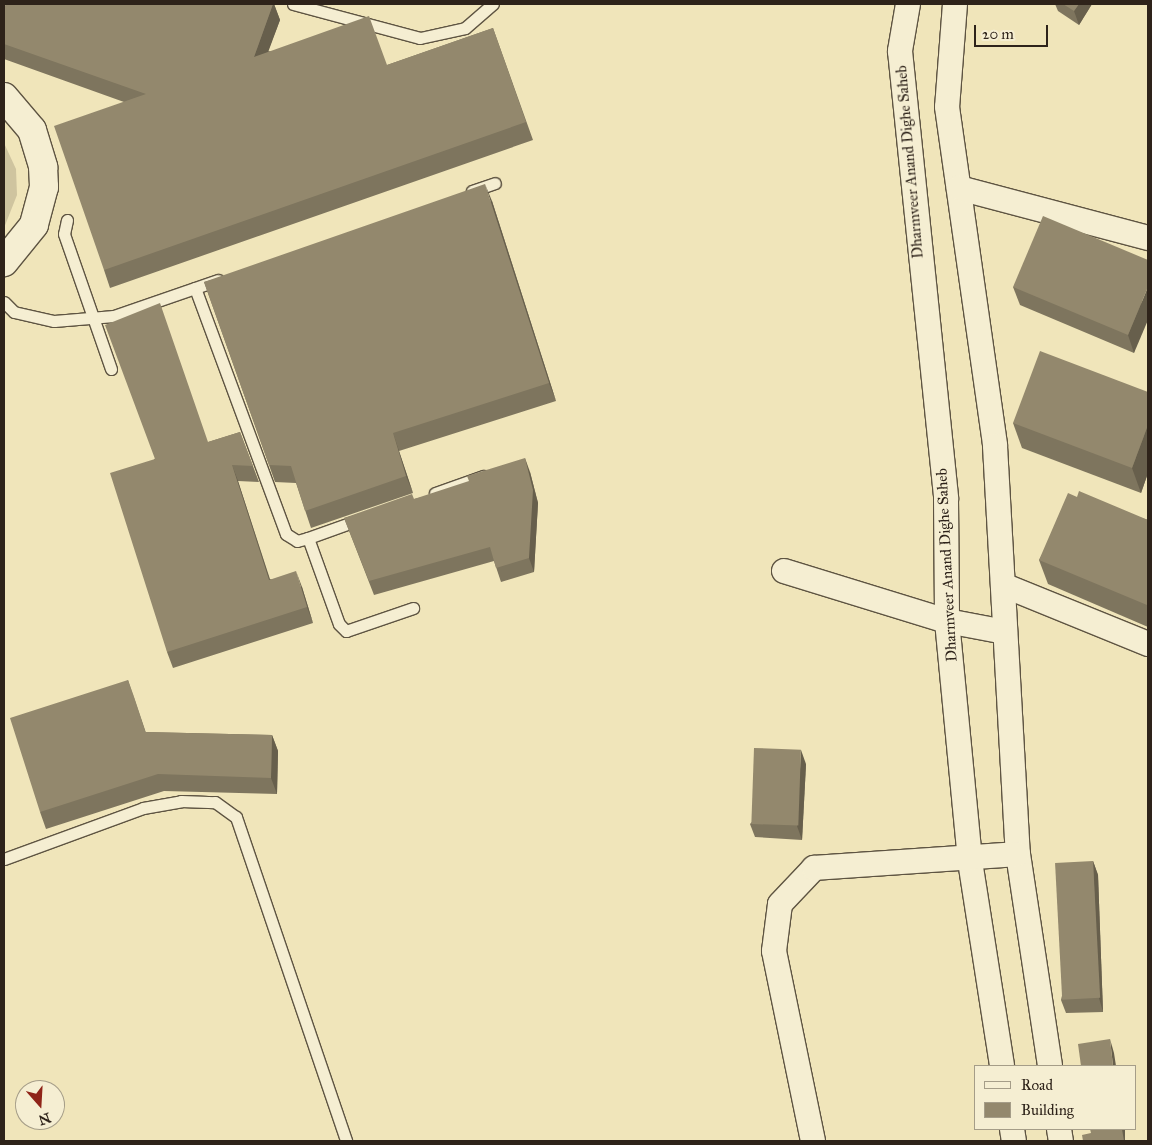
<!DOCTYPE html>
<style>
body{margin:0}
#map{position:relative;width:1152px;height:1145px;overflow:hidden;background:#f0e5ba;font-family:"IM FELL Great Primer",serif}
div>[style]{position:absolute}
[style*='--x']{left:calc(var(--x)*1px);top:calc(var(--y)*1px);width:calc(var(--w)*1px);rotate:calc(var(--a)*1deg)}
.green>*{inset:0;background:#cfc49f}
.roads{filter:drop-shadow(1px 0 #5e5442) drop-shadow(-1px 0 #5e5442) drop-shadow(0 1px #5e5442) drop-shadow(0 -1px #5e5442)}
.lane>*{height:11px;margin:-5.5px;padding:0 5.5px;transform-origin:5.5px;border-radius:5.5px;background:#f5eed2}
.street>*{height:24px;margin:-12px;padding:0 12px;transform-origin:12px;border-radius:12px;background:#f5eed2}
.secondary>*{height:28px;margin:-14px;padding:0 14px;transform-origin:14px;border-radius:14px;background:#f5eed2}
.wall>*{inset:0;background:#7e755e}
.shaded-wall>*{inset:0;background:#675f4c;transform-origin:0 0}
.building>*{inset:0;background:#93886d;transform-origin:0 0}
span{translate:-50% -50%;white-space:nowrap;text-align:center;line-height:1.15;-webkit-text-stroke:4px #f5eed2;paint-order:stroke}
.street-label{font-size:15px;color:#2e231a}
.frame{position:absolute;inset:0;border:5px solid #2e231a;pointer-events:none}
.legend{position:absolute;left:974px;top:1065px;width:162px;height:65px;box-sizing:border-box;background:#f5eed2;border:1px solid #a59d88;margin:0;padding:6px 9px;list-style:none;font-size:15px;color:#2e231a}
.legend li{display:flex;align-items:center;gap:10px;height:25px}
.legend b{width:25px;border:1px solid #a59d88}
.north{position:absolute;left:15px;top:1080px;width:50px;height:50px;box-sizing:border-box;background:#f5eed2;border:1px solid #a59d88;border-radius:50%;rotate:161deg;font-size:14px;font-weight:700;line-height:20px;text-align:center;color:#2e231a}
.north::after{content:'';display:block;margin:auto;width:18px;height:22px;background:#8f2418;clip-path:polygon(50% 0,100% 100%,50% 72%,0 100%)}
.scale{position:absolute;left:974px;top:25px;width:74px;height:22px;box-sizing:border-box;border:2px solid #2e231a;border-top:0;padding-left:6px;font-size:15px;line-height:18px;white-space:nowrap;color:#2e231a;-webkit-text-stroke:4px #f5eed2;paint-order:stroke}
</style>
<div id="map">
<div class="green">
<i style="clip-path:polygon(4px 143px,16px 169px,17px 195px,4px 228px)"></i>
</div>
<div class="roads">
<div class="lane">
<i style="--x:293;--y:4;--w:131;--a:15"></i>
<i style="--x:420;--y:38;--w:46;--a:-12.5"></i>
<i style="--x:465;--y:28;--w:37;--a:-41"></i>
<i style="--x:472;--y:191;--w:24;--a:-19"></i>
<i style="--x:67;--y:220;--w:14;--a:102"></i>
<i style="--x:64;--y:234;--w:143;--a:70.8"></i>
<i style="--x:195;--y:288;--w:262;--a:69.7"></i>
<i style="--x:286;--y:534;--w:13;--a:32"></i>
<i style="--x:297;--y:541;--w:11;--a:-15"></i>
<i style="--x:308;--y:538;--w:91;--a:70.2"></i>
<i style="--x:339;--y:624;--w:10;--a:45"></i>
<i style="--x:346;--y:631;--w:71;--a:-18.9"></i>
<i style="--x:4;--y:302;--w:14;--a:45"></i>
<i style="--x:14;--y:312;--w:41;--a:12.7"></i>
<i style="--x:54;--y:321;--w:60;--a:-4.8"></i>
<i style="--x:114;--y:316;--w:110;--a:-19.1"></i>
<i style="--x:435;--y:493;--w:51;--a:-19.5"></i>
<i style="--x:308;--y:538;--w:56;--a:-19.7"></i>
<i style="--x:4;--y:859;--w:148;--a:-20.1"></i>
<i style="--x:143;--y:808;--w:39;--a:-10"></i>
<i style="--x:181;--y:801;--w:34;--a:2"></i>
<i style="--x:215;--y:802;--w:26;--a:36"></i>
<i style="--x:236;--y:817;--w:342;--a:71.2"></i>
</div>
<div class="street">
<i style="--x:908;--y:4;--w:48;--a:99.7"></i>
<i style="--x:900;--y:51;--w:450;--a:84.1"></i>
<i style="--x:946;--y:499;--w:122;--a:89.5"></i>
<i style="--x:947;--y:621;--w:241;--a:84.5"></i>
<i style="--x:970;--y:861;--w:207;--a:81.1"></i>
<i style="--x:955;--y:4;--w:103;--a:94.4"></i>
<i style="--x:947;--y:107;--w:342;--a:81.9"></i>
<i style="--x:995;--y:446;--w:409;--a:86.8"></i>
<i style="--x:1018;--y:854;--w:214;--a:81.4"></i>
<i style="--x:959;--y:188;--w:196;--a:14.8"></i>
<i style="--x:784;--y:571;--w:170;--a:17.1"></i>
<i style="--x:947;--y:621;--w:59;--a:10.7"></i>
<i style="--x:1003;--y:585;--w:157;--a:22.1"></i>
<i style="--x:1012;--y:1129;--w:12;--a:81"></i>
<i style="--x:1059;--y:1129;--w:12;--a:81"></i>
<i style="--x:813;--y:1141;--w:194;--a:-101.6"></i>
<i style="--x:774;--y:951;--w:47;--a:-82.7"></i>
<i style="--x:780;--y:904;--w:50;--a:-46.6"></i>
<i style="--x:814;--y:868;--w:204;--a:-3.9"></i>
</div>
<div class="secondary">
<i style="--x:4;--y:97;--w:43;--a:49.7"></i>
<i style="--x:32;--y:130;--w:39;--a:73"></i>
<i style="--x:43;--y:167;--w:20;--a:87"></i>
<i style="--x:44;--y:187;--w:39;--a:105"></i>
<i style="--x:34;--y:225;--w:48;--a:129"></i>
</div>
</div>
<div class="wall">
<i style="clip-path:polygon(6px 4px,274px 4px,280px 20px,268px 51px,387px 65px,493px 28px,533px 140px,110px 288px,104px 270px,124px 102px,4px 59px,4px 9px)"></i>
<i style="clip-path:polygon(1055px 4px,1092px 4px,1079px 25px,1058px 11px)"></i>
<i style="clip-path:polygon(492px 201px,556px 401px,399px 451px,413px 493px,311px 528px,296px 483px,275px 482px,204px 282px)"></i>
<i style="clip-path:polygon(1148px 260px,1134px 353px,1020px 305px,1013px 287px)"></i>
<i style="clip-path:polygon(1148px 392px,1148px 473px,1141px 493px,1022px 448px,1013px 423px)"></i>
<i style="clip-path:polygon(240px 432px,259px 482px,238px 481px,270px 579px,302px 587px,313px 623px,173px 668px,167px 652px,154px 459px)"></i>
<i style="clip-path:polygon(530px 472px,538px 503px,534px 572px,501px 582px,494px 561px,374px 595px,344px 518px,414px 499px)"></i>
<i style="clip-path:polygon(1077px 497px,1148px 520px,1148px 627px,1048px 584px,1039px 560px)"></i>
<i style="clip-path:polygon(128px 680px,145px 732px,272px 735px,278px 751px,277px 794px,164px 791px,46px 829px,40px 812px)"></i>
<i style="clip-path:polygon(806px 764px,802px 840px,755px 837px,750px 824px)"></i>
<i style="clip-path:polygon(1093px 861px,1098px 875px,1103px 1012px,1066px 1013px,1061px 1000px)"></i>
</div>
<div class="shaded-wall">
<i style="clip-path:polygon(273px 4px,274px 4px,280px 20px,260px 74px,254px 57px)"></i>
<i style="clip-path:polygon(1079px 4px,1092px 4px,1079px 25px,1074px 11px)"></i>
<i style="clip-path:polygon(485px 184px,492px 201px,556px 401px,549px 383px)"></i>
<i style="clip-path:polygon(1148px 287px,1148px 320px,1134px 353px,1128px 335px)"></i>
<i style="clip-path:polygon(1148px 425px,1148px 473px,1141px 493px,1132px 468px)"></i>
<i style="clip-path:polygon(393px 433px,413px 493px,406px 476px)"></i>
<i style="clip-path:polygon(525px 458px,530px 472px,538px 503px,534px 572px,529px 558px)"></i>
<i style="clip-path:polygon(232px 465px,238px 481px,275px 596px,269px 580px)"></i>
<i style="clip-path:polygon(296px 571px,302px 587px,313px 623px,307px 607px)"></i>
<i style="clip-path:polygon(128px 680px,134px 697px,151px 748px,145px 732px)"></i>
<i style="clip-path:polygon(272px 735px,278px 751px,277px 794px,271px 778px)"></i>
<i style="clip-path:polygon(801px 750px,806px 764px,802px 840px,797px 826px)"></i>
<i style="clip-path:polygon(1093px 861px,1098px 875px,1103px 1012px,1099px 998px)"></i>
<i style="clip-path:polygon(1110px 1039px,1114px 1053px,1116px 1066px,1113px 1066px)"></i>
<i style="left:1122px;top:1129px;width:3px;height:12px"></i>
</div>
<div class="building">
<i style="clip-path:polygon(6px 4px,273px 4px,254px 57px,369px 16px,387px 65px,493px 28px,526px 122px,104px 270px,54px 126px,146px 94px,4px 44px,4px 9px)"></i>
<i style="clip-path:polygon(1063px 4px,1079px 4px,1074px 11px)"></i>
<i style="clip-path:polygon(485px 184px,549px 383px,393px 433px,406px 476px,305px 511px,291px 466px,269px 465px,204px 282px)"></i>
<i style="clip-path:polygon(1043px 216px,1148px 260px,1148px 287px,1128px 335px,1013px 287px)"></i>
<i style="clip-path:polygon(160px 303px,208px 442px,240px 432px,253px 466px,232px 465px,269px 580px,296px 571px,307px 607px,167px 652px,110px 473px,155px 459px,105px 325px)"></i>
<i style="clip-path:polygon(1040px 351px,1148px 392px,1148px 425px,1132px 468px,1013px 423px)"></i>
<i style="clip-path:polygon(525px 458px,533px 490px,529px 558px,496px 568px,490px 547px,369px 581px,344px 518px,412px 494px,414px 499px,469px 481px,467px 476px)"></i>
<i style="clip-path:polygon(1079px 491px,1148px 520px,1148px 602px,1147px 605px,1039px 560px,1068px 493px,1077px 497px)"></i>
<i style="clip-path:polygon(128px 680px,145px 732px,272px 735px,271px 778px,158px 774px,40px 812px,10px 718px)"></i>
<i style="left:754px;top:748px;width:47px;height:76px;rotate:2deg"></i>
<i style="left:1093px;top:861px;width:137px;height:38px;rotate:87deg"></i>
<i style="clip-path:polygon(1110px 1039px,1113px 1066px,1081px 1066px,1078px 1044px)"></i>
<i style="clip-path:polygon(1090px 1129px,1122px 1129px,1124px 1141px,1083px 1141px,1082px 1135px,1091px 1133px)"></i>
</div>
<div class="street-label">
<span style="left:910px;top:162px;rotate:-95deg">Dharmveer Anand Dighe Saheb</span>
<span style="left:947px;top:565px;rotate:-93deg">Dharmveer Anand Dighe Saheb</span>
</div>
<div class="frame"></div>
<ul class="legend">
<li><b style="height:6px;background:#f5eed2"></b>Road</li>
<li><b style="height:14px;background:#93886d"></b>Building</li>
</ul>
<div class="north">N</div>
<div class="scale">20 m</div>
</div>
